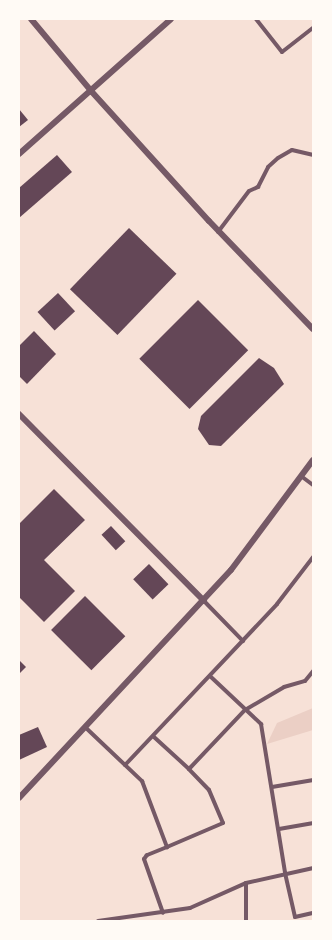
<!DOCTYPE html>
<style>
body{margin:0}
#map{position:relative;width:332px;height:940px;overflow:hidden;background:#f7e1d7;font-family:Commissioner,sans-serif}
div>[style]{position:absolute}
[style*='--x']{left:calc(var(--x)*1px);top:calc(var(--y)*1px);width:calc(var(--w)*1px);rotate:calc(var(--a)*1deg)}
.green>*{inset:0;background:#ebcfc5}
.building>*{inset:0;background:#644757;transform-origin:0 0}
.minor>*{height:4px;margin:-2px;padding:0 2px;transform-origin:2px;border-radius:2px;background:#755966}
.tertiary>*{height:6px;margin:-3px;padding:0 3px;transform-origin:3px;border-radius:3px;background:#755966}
span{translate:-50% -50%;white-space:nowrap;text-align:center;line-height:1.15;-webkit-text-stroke:3.5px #fffaf5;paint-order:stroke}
.frame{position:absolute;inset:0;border:20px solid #fffaf5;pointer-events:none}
</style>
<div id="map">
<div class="green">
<i style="clip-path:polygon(313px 708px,313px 730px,267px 744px,277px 723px)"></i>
</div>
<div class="building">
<i style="clip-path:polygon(19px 109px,28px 120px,19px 127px)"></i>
<i style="clip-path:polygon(57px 155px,72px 172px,19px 218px,19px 188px)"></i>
<i style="left:129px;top:228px;width:66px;height:85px;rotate:44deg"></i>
<i style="left:58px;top:293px;width:25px;height:28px;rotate:47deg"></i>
<i style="left:198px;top:300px;width:71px;height:83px;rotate:45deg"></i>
<i style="clip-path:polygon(34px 331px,56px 354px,27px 384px,19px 376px,19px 346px)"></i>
<i style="clip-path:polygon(259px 358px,274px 368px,284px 384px,221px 446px,209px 445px,198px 429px,201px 416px)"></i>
<i style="clip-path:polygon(54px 489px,85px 520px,44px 560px,75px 591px,44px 622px,19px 597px,19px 524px)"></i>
<i style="left:111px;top:526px;width:21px;height:13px;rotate:47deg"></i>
<i style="left:149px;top:564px;width:28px;height:22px;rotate:46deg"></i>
<i style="left:85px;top:596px;width:57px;height:48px;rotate:45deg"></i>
<i style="clip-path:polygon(19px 660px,26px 667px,19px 674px)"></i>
<i style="clip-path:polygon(38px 727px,47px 747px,19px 760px,19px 735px)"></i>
</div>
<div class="minor">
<i style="--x:256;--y:19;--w:42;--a:51.8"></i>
<i style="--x:282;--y:52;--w:39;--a:-38"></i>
<i style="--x:218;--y:232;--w:51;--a:-52.9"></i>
<i style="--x:249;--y:191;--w:10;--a:-24"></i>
<i style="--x:258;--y:187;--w:22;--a:-63"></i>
<i style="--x:268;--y:167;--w:13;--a:-42"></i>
<i style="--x:278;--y:158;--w:16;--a:-30"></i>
<i style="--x:292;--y:150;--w:22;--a:13"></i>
<i style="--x:301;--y:476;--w:15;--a:37"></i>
<i style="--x:204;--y:601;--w:56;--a:45.7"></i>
<i style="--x:211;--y:677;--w:69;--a:43.2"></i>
<i style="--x:261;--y:724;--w:151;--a:80.8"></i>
<i style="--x:285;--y:873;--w:45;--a:77.2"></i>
<i style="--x:295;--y:917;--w:18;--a:-13"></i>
<i style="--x:85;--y:727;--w:79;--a:43.5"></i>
<i style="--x:142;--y:781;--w:71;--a:69.3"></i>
<i style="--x:167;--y:847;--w:22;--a:158"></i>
<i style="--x:147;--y:855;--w:5;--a:127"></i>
<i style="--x:144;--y:859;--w:57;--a:70.6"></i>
<i style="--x:154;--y:737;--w:47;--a:42.4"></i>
<i style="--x:189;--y:769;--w:81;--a:-46.5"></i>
<i style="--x:245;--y:710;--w:45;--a:-30.5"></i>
<i style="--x:284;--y:687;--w:22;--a:-16"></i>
<i style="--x:305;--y:681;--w:13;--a:-51"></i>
<i style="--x:125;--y:765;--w:221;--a:-46.6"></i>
<i style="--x:277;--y:604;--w:59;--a:-52.5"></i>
<i style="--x:272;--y:787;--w:42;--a:-9.7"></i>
<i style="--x:279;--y:829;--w:35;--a:-10"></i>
<i style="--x:167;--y:847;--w:61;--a:-23.2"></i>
<i style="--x:223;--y:823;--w:36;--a:-113"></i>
<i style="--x:209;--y:790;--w:29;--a:-134"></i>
<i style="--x:246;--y:883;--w:38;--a:90"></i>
<i style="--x:98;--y:921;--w:93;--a:-8"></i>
<i style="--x:190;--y:908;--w:61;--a:-24.1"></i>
<i style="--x:246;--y:883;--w:69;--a:-12.6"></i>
</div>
<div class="tertiary">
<i style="--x:31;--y:19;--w:95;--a:50.1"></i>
<i style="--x:92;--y:92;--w:174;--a:47.8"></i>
<i style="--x:209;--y:221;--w:150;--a:46.1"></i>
<i style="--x:19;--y:154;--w:203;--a:-41.6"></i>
<i style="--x:19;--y:414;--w:263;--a:45.3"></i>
<i style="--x:19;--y:798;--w:311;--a:-47.1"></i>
<i style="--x:231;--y:570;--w:137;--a:-53.3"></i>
</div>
<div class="frame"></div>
</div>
